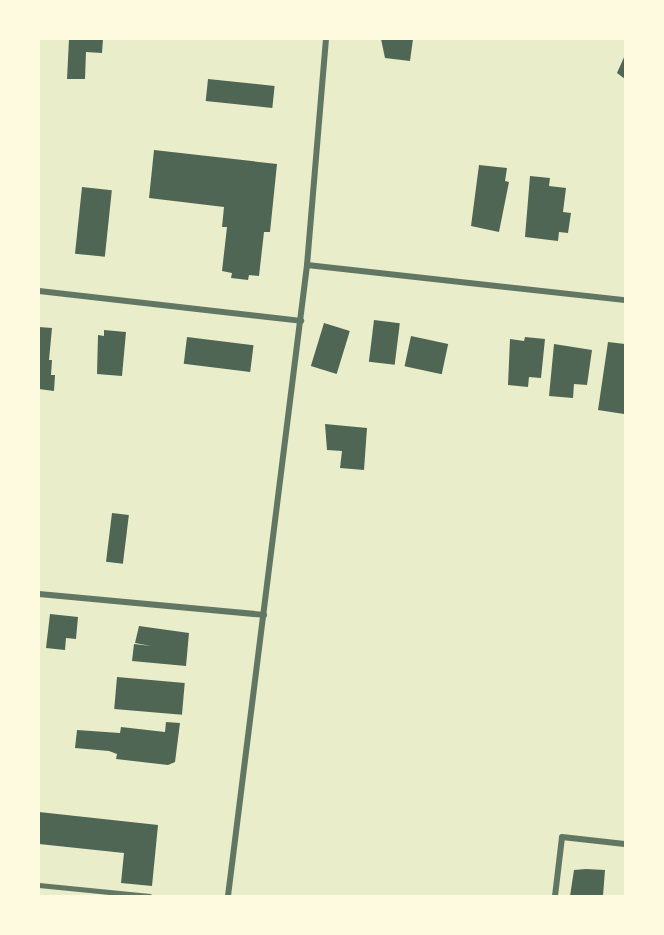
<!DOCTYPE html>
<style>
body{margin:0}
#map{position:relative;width:664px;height:935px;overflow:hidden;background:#e9edc9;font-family:"DM Sans",sans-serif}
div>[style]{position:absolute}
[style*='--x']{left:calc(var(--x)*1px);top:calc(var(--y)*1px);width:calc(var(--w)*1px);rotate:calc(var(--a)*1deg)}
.building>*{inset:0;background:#4f6655;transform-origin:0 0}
.service>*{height:4.5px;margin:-2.25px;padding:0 2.25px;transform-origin:2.25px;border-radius:2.25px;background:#617663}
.minor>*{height:6px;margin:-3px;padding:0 3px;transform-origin:3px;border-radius:3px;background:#617663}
span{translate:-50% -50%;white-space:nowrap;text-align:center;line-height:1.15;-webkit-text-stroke:4.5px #fefae0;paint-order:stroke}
.frame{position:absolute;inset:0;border:40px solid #fefae0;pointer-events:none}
</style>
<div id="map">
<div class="building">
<i style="clip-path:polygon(69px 39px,103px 39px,102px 53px,86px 52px,85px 79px,67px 79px)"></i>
<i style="clip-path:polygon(381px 39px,413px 39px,410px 61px,385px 58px)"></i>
<i style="clip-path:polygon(625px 55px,625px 79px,617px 73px)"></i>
<i style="left:208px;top:79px;width:67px;height:22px;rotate:6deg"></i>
<i style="clip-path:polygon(154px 150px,277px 164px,270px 232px,264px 232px,259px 276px,249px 275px,248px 280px,231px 278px,232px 273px,222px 271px,227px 227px,222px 227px,224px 207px,149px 198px)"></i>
<i style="clip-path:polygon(479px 165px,507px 168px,505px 181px,509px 182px,499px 232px,471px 226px)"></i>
<i style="clip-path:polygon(530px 176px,550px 178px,549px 186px,566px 188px,563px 212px,571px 213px,568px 233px,559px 232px,558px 241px,525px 237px)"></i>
<i style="left:82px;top:187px;width:30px;height:67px;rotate:6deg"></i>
<i style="left:374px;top:320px;width:26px;height:42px;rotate:7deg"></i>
<i style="left:324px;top:323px;width:27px;height:45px;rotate:17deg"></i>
<i style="clip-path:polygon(39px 327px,52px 328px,49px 360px,52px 360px,51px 375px,55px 375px,54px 391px,39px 389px)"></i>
<i style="clip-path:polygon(104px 330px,126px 332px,122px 376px,97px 374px,98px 335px,104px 336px)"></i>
<i style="left:411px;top:336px;width:38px;height:31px;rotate:12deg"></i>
<i style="left:187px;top:337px;width:67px;height:27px;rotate:7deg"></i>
<i style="clip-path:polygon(525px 337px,545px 339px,541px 378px,529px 377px,528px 387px,508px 385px,510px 339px,524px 341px)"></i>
<i style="clip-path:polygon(608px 342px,625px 344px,624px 414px,598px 410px)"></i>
<i style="clip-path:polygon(554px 344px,592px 350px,587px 385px,574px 384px,573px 398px,549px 396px)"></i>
<i style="clip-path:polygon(325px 424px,367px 428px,364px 470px,340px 468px,342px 451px,327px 450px)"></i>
<i style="left:112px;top:513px;width:17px;height:49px;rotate:7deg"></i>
<i style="clip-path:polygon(50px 614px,78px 617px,76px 639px,66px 638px,65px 650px,46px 648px)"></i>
<i style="clip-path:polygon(139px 626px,189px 633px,186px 666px,132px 661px,134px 644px,151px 646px,135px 643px)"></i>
<i style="left:117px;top:677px;width:68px;height:32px;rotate:5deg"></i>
<i style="clip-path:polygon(166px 722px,180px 723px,175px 762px,168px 765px,116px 759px,117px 754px,109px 751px,75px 748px,77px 730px,120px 733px,121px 727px,165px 732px)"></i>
<i style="clip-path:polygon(39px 812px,158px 825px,152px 886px,121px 883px,124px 853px,39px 844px)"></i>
<i style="clip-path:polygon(586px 869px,605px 870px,603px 896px,570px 896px,574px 870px)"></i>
</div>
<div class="service">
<i style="--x:39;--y:885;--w:111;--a:5.7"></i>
</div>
<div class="minor">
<i style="--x:307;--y:265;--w:320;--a:6.3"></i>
<i style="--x:39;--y:291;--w:264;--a:6.5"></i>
<i style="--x:39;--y:594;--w:226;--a:5.3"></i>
<i style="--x:228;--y:896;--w:636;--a:-82.86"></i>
<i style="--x:307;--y:265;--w:227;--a:-85.2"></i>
<i style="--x:555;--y:896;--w:59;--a:-83.2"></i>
<i style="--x:562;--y:837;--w:63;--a:6.3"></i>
</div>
<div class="frame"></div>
</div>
